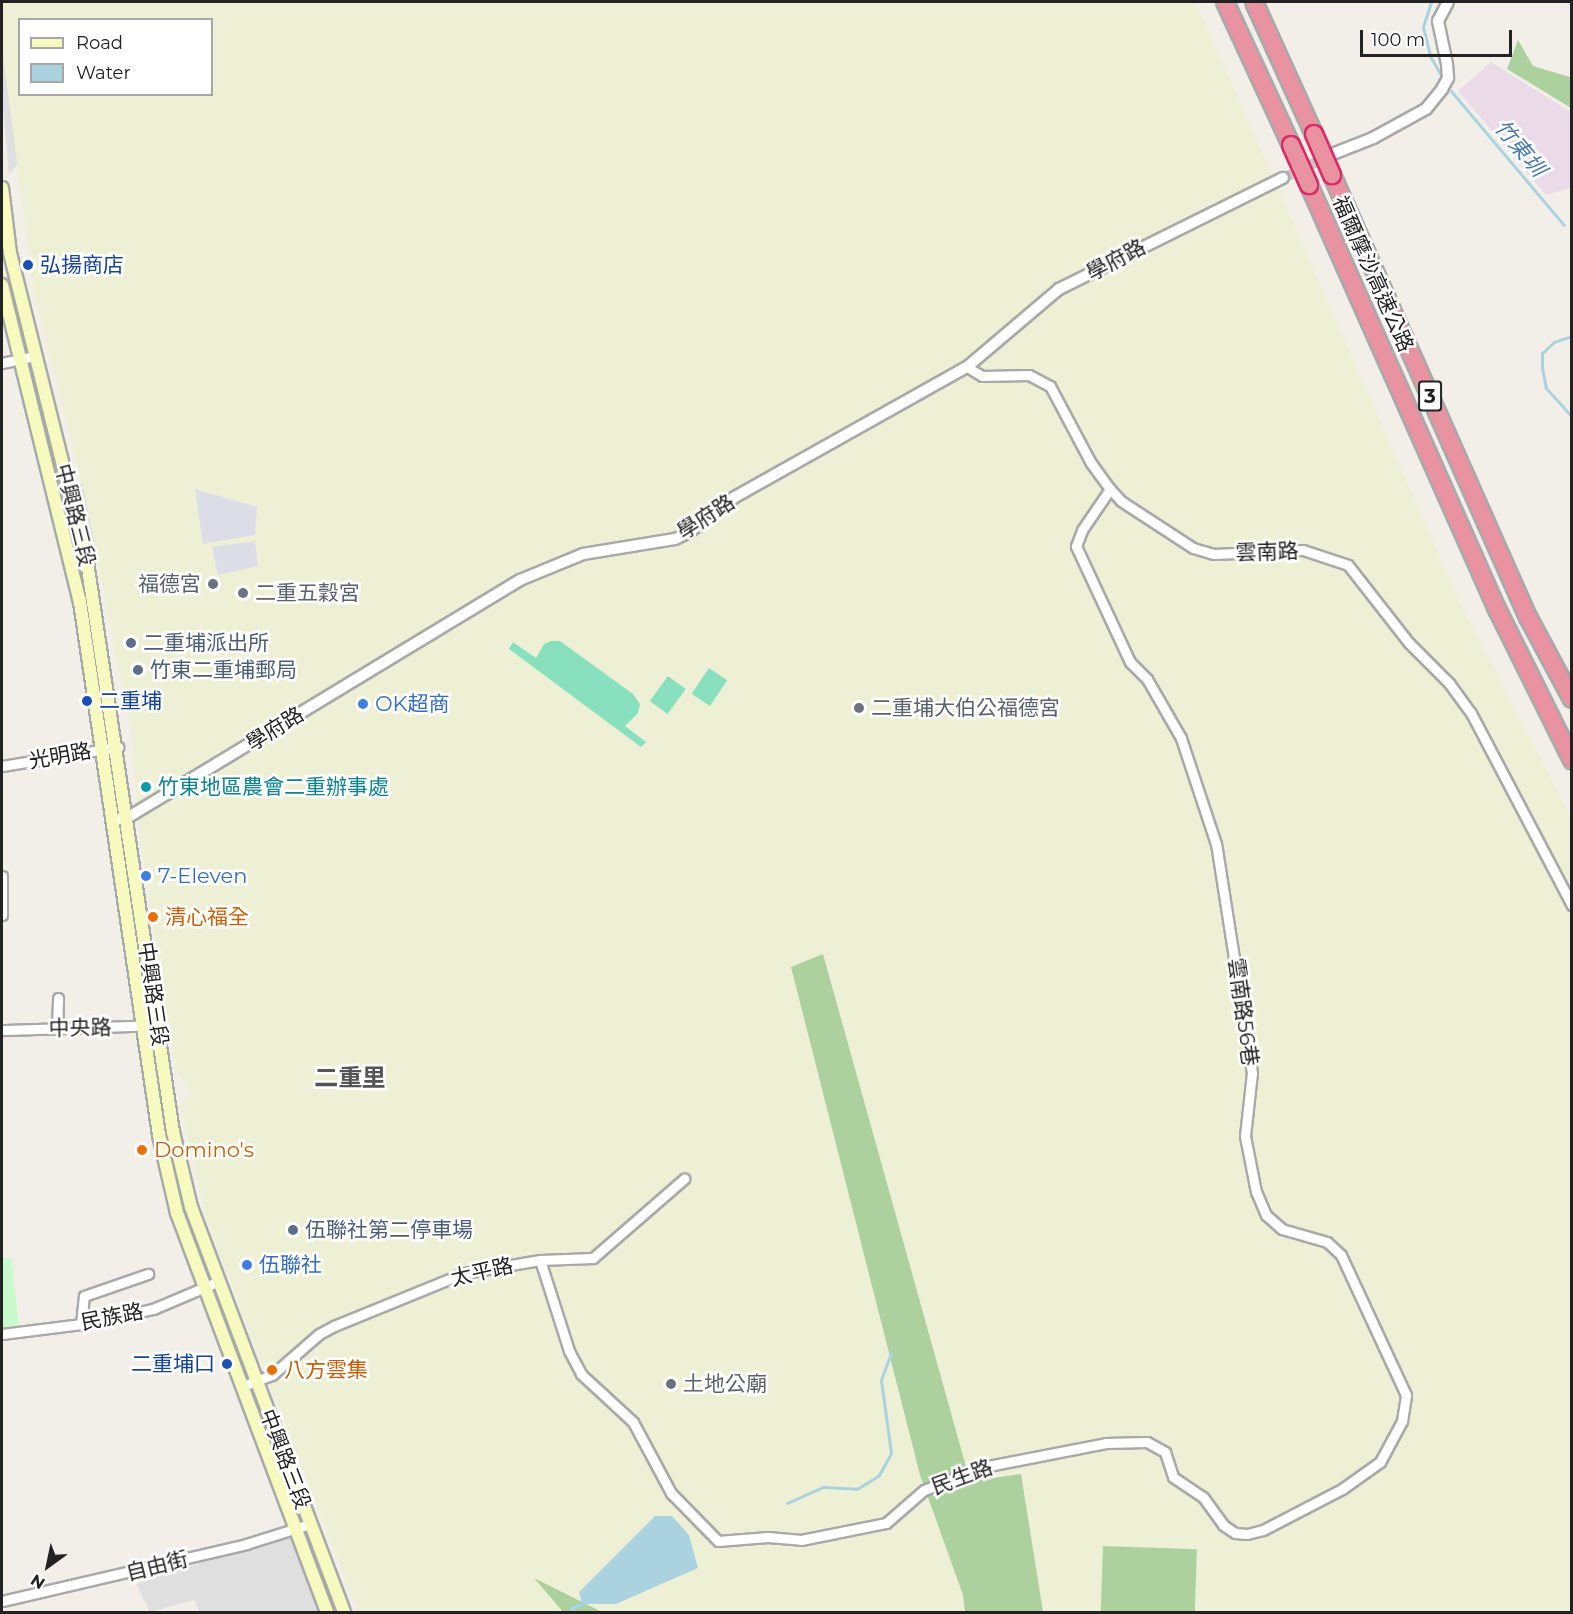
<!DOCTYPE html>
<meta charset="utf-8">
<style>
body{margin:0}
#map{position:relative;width:1573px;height:1614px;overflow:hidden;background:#f2efe9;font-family:Montserrat,"Noto Sans TC",sans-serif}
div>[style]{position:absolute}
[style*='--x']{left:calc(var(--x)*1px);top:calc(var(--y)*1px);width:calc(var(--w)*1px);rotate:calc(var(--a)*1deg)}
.residential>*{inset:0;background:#e0dfdf}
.industrial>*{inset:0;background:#ebdbe8}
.farmland>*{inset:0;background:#eef0d5}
.forest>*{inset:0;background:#add19e;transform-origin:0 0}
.park>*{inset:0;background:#c8facc}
.pitch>*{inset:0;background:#88e0be;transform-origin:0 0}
.plaza>*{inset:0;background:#dddde8}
.water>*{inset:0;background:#aad3df}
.stream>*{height:3px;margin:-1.5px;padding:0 1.5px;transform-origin:1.5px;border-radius:1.5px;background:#aad3df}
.tertiary-tunnel>*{height:10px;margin-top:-5px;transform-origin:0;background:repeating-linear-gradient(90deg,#c8c6c1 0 10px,transparent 0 15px)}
.roads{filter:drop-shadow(2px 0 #a9a9a9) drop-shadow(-2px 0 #a9a9a9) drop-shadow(0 2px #a9a9a9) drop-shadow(0 -2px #a9a9a9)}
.minor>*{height:9px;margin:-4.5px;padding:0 4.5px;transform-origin:4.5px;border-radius:4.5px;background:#fff}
.tertiary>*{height:10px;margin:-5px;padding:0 5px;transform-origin:5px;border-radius:5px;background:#fff}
.secondary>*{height:12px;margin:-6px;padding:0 6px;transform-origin:6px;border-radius:6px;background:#f7fabf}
.motorway>*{height:16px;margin:-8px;padding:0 8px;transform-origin:8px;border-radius:8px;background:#e892a2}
.bridges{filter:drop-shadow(2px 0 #dc2a67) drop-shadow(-2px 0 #dc2a67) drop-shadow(0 2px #dc2a67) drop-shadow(0 -2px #dc2a67)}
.motorway-bridge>*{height:16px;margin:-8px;padding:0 8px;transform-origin:8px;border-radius:8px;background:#e892a2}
.dots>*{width:16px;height:16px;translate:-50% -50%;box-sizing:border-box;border:3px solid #fff;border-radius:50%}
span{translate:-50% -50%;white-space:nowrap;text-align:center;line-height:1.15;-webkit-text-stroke:5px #fff;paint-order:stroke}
.shield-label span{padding:2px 4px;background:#fff;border:2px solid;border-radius:4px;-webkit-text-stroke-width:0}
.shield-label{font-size:20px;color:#222;font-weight:700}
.street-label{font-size:21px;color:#222}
.transit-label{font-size:21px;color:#164399}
.left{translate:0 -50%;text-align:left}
.right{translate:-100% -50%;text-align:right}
.worship-label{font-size:21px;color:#5b616d}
.service-label{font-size:21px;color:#4e5e75}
.shop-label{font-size:21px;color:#366cbe}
.culture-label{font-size:21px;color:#0d838f}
.food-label{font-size:21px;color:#c56008}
.water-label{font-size:22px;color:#4a7aab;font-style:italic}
.quarter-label{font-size:24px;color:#555;font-weight:700}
.frame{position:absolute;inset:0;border:3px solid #222;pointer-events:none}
.legend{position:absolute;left:18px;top:18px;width:195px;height:78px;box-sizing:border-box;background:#fff;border:2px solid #a7a7a7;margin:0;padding:8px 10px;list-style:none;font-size:18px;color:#222}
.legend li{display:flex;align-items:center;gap:12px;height:30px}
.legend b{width:30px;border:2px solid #a7a7a7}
.north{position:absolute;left:18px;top:1536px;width:60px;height:60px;-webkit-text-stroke:4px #fff;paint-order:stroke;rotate:213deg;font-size:16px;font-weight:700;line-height:24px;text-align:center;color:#222}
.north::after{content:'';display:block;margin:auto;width:21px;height:27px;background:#222;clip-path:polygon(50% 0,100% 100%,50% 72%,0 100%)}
.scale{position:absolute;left:1360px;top:30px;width:152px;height:27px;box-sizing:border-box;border:3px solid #222;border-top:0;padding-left:8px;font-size:18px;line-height:21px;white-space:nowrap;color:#222;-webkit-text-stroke:4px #fff;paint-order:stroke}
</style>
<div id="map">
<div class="residential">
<i style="clip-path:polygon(2px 2px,20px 20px,20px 94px,26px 155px,9px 174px,2px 98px)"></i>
<i style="clip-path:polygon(110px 477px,101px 550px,91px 555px,75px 485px)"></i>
<i style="clip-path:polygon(292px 1533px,320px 1612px,199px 1612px,194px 1600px,150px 1612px,136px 1584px)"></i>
</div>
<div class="industrial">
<i style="clip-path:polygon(1491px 62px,1571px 112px,1571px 188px,1546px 195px,1458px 91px)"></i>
</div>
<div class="farmland">
<i style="clip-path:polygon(evenodd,2px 2px,1196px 2px,1462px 607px,1571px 817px,1571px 1612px,358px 1612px,207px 1222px,180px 1104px,191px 1095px,175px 1068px,139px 829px,132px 739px,85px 495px,34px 292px,2px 47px,2px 2px,20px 20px,212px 20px,212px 94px,20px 94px,20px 20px)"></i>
</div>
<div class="forest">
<i style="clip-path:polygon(1518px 40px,1533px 66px,1570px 77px,1571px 71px,1571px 108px,1507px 69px)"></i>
<i style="clip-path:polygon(823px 954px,970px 1481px,1021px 1474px,1043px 1612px,965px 1612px,963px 1595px,920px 1475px,791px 967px)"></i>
<i style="left:1103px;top:1546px;width:94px;height:66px;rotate:2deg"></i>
<i style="clip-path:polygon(534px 1578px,602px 1612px,563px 1612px)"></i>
</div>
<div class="park">
<i style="clip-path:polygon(11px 1257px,20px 1334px,2px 1336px,2px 1259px)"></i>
</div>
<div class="pitch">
<i style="clip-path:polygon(551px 641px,560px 641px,633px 694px,640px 704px,638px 713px,625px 726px,646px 742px,641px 747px,509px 649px,513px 642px,536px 658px,544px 644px)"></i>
<i style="left:709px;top:668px;width:22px;height:31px;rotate:34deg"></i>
<i style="left:668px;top:676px;width:22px;height:31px;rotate:36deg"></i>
</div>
<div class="plaza">
<i style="clip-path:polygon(195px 489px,257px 507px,255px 535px,203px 544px)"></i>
<i style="clip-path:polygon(255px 541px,258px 566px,218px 575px,212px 547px)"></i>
</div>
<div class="water">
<i style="clip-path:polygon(655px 1516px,672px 1516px,689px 1535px,698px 1568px,616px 1604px,582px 1604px,579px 1592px)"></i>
</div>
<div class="stream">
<i style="--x:1431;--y:2;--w:26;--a:108"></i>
<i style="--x:1423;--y:27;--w:30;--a:76"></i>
<i style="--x:1430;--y:56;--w:20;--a:60"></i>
<i style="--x:1451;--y:91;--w:175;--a:49.9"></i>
<i style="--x:1572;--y:336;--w:19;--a:162"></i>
<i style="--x:1554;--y:342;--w:16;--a:137"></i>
<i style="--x:1542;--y:353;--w:15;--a:90"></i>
<i style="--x:1542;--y:368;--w:20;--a:79"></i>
<i style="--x:1546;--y:388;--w:39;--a:48"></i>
<i style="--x:787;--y:1503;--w:39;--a:-24"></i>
<i style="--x:823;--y:1487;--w:34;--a:3"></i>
<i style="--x:857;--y:1489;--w:26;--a:-32"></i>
<i style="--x:879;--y:1475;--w:25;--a:-61"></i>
<i style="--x:891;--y:1453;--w:74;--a:-97.8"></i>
<i style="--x:881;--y:1380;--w:29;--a:-70"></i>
<i style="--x:576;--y:1612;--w:7;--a:-146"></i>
<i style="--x:570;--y:1608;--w:13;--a:-18"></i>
</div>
<div class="tertiary-tunnel">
<i style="--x:1283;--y:178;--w:51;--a:-25.6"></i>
</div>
<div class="roads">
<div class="minor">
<i style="--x:2;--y:363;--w:34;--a:-12"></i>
<i style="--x:967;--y:367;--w:17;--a:31"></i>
<i style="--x:982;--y:376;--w:47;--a:-1.2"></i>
<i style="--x:1029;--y:375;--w:24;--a:28"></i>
<i style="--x:1050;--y:386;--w:87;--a:62"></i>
<i style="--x:1091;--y:463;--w:32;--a:54"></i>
<i style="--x:1110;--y:489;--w:16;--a:47"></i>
<i style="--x:1121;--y:501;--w:86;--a:33.1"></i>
<i style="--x:1193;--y:548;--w:22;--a:16"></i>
<i style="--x:1214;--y:554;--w:89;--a:-2.6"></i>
<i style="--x:1303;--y:550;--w:47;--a:18.4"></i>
<i style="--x:1348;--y:565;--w:99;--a:52"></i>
<i style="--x:1409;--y:643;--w:57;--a:45"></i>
<i style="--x:1449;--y:683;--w:37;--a:54"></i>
<i style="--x:1471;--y:713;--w:217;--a:62.3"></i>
<i style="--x:2;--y:766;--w:118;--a:-9.3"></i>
<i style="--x:2;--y:876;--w:39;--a:90"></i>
<i style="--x:57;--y:1029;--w:31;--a:-88"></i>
<i style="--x:2;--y:1030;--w:156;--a:-1.8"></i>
<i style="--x:540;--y:1260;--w:96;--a:72.3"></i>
<i style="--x:569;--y:1351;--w:26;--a:62"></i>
<i style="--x:581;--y:1374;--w:71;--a:42.7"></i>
<i style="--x:633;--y:1422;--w:81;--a:61.8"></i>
<i style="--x:671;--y:1493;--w:67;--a:45.6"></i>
<i style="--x:718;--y:1541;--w:50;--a:-4.6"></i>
<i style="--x:768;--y:1537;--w:33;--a:5"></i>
<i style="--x:801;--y:1540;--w:87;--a:-11.3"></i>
<i style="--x:886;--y:1523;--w:50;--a:-41"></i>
<i style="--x:924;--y:1490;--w:63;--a:-21.3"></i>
<i style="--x:983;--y:1467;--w:125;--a:-11"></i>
<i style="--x:1106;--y:1443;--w:41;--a:-1.4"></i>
<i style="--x:1147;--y:1442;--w:21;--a:29"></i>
<i style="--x:1165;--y:1452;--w:26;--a:72"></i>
<i style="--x:1173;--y:1477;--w:36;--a:34"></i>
<i style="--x:1203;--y:1497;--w:34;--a:54"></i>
<i style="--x:1223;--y:1525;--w:14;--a:34"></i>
<i style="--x:1235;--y:1533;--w:12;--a:5"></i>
<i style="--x:1247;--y:1534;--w:16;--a:-14"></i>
<i style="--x:1263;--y:1530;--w:89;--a:-27.4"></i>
<i style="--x:1342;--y:1489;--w:47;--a:-35.4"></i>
<i style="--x:1380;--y:1462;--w:47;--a:-61.8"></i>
<i style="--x:1402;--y:1421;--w:26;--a:-81"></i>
<i style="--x:1406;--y:1395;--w:154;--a:-114.9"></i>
<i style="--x:1341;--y:1255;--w:19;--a:-137"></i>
<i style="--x:1327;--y:1242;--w:47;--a:-163.9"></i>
<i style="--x:1282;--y:1229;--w:21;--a:-139"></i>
<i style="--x:1266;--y:1215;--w:25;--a:-113"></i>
<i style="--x:1256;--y:1192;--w:57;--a:-101.1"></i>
<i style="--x:1245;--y:1136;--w:63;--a:-83.7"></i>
<i style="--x:1252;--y:1073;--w:232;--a:-98.9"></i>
<i style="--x:1216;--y:844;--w:112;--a:-108.3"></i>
<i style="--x:1181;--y:738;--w:68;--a:-120"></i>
<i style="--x:1147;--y:679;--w:24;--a:-135"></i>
<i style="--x:1130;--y:662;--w:128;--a:-115"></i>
<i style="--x:1076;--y:546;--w:17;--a:-69"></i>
<i style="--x:1082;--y:530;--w:50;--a:-55.7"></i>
<i style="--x:81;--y:1324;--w:28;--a:-84"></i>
<i style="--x:84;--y:1296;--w:68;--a:-19"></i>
<i style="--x:2;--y:1334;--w:80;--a:-7.2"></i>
<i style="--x:81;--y:1324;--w:74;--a:-11.8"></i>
<i style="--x:153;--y:1309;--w:69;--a:-22.9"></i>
<i style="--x:243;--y:1386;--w:31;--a:-21"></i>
<i style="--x:272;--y:1375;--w:62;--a:-41.1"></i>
<i style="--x:319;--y:1334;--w:17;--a:-28"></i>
<i style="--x:334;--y:1326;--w:140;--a:-22.2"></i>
<i style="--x:464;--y:1273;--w:77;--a:-9.7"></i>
<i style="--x:540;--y:1260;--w:53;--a:-2.2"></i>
<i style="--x:593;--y:1258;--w:121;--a:-41"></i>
<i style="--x:2;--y:1601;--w:251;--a:-13.1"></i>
<i style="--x:246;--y:1544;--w:67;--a:-17.4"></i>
</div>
<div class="tertiary">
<i style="--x:1335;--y:153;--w:41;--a:-21.5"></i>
<i style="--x:1373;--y:138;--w:60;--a:-28.7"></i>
<i style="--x:1426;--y:109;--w:26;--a:-51"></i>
<i style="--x:1442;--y:89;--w:13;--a:-61"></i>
<i style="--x:1448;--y:78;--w:14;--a:-94"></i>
<i style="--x:1447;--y:64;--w:44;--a:-101.8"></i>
<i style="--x:1438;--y:21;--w:21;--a:-62"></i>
<i style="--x:113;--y:820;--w:14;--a:-8"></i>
<i style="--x:127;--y:818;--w:459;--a:-31.2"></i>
<i style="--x:520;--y:580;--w:68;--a:-22.4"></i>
<i style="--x:583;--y:554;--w:93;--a:-9.3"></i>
<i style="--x:675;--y:539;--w:14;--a:-25"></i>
<i style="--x:688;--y:533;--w:59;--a:-37.5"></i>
<i style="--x:735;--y:497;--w:266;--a:-29.3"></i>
<i style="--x:967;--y:367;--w:121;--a:-40.3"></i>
<i style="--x:1059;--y:289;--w:250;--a:-26.4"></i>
</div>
<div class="secondary">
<i style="--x:2;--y:188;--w:65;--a:83"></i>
<i style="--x:10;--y:253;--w:318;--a:76"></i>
<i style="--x:87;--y:562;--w:576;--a:81.42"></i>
<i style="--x:173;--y:1132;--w:77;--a:76.5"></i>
<i style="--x:191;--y:1207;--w:433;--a:69.3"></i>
<i style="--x:2;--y:285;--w:326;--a:76.2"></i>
<i style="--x:80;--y:602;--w:539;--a:81.57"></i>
<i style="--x:159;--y:1135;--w:80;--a:77"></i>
<i style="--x:177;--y:1213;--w:426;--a:69.4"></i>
</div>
<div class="motorway">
<i style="--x:1225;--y:2;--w:157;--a:65.2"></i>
<i style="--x:1254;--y:2;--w:145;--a:65.6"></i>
<i style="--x:1332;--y:175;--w:484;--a:66.1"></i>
<i style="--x:1528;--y:617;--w:93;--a:61.8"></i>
<i style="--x:1309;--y:185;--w:464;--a:66.1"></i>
<i style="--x:1497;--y:609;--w:169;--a:63.6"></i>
</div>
</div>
<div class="bridges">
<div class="motorway-bridge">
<i style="--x:1314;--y:134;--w:45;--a:66.3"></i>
<i style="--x:1291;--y:145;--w:44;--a:65.8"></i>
</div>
</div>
<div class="dots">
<i style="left:28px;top:265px;background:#1a4fb4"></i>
<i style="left:213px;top:584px;background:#6b7280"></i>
<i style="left:243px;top:593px;background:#6b7280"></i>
<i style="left:131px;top:643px;background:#5c6f8a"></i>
<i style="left:138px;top:670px;background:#5c6f8a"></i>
<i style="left:87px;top:701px;background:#1a4fb4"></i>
<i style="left:363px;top:704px;background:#3f7fe0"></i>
<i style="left:859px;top:708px;background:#6b7280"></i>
<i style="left:146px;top:787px;background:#0f9aa8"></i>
<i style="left:146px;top:876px;background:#3f7fe0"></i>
<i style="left:153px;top:917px;background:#e8710a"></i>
<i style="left:142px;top:1150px;background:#e8710a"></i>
<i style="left:293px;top:1230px;background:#5c6f8a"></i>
<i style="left:247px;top:1265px;background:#3f7fe0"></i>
<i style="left:227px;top:1364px;background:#1a4fb4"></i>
<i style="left:272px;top:1370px;background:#e8710a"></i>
<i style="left:671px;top:1384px;background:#6b7280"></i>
</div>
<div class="shield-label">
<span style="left:1430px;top:396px">3</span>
</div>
<div class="street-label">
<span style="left:1116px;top:260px;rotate:-28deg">學府路</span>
<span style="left:1373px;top:274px;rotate:66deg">福爾摩沙高速公路</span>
<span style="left:75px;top:515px;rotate:76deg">中興路三段</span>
<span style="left:706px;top:517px;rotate:-33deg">學府路</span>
<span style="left:1267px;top:552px;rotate:-2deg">雲南路</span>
<span style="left:275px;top:729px;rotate:-32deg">學府路</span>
<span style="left:60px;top:756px;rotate:-10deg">光明路</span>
<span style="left:153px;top:994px;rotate:82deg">中興路三段</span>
<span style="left:1243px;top:1012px;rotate:82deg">雲南路56巷</span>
<span style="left:80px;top:1028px;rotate:-1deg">中央路</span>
<span style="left:482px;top:1272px;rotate:-13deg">太平路</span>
<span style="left:112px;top:1317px;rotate:-11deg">民族路</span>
<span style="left:285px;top:1459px;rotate:69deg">中興路三段</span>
<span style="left:962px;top:1477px;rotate:-20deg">民生路</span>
<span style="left:157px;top:1566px;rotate:-14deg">自由街</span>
</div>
<div class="transit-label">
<span class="left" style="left:40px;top:265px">弘揚商店</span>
<span class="left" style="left:99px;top:701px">二重埔</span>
<span class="right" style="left:215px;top:1364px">二重埔口</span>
</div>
<div class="worship-label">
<span class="right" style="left:201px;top:584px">福德宮</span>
<span class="left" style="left:255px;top:593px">二重五穀宮</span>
<span class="left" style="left:871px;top:708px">二重埔大伯公福德宮</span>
<span class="left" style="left:683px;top:1384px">土地公廟</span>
</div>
<div class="service-label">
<span class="left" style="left:143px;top:643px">二重埔派出所</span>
<span class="left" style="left:150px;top:670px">竹東二重埔郵局</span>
<span class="left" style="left:305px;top:1230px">伍聯社第二停車場</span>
</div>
<div class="shop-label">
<span class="left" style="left:375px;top:704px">OK超商</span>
<span class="left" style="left:158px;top:876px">7-Eleven</span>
<span class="left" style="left:259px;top:1265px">伍聯社</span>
</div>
<div class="culture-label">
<span class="left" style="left:158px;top:787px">竹東地區農會二重辦事處</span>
</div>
<div class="food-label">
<span class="left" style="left:165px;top:917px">清心福全</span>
<span class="left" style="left:154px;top:1150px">Domino's</span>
<span class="left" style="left:284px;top:1370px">八方雲集</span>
</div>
<div class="water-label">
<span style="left:1520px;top:148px;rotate:50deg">竹東圳</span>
</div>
<div class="quarter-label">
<span style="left:350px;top:1078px">二重里</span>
</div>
<div class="frame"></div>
<ul class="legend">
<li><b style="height:8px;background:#f7fabf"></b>Road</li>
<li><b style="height:16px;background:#aad3df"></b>Water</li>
</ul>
<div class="north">N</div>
<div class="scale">100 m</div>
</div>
